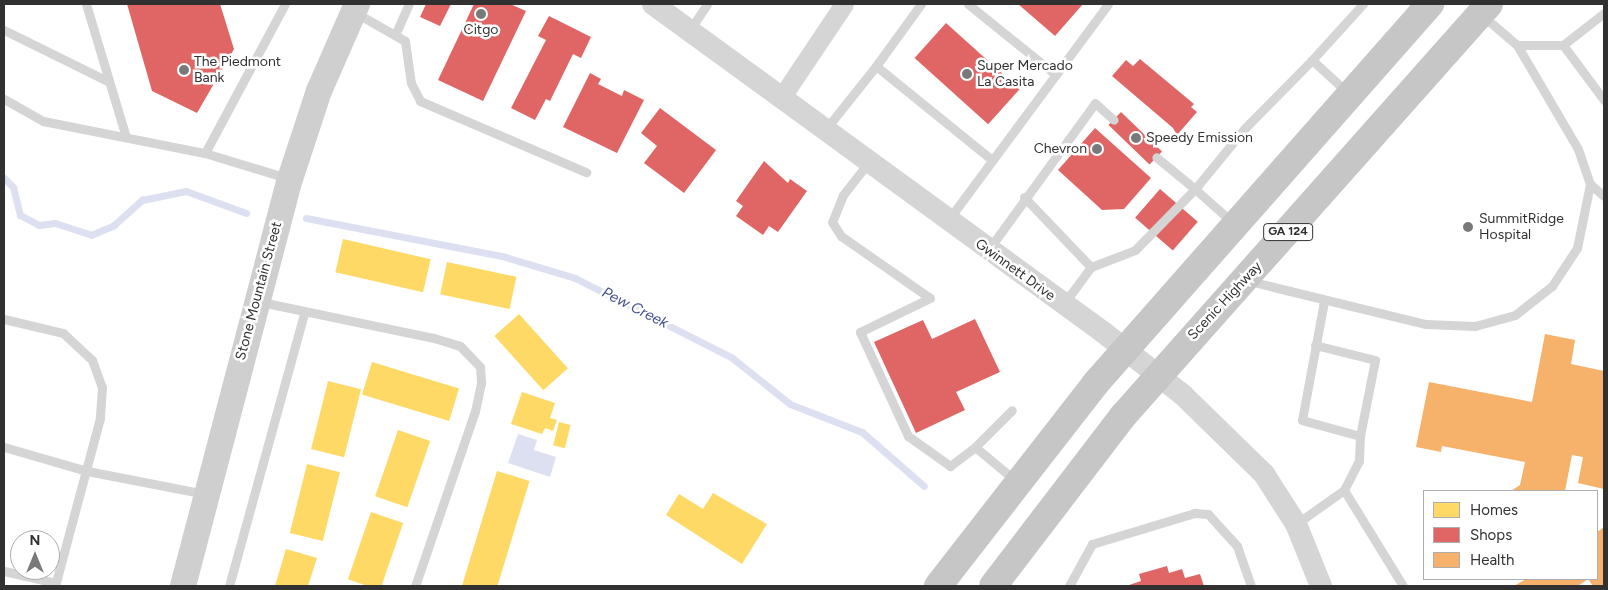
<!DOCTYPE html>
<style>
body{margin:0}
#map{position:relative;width:1608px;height:590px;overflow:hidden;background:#fff;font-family:Figtree,sans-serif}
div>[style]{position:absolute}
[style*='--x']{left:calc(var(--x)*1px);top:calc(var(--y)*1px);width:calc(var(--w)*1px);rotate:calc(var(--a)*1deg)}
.water>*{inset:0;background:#dde0f1}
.homes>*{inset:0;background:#ffd966;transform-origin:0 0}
.shops>*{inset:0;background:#e06666;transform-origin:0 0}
.health>*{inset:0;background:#f6b26b}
.stream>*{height:7px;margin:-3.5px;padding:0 3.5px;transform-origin:3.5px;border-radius:3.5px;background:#dde0f1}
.service>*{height:9px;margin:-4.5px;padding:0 4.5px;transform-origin:4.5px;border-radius:4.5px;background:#d5d5d5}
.minor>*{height:19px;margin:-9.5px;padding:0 9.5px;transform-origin:9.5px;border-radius:9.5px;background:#d5d5d5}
.tertiary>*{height:22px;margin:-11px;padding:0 11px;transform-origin:11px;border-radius:11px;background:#d5d5d5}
.secondary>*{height:26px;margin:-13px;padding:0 13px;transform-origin:13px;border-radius:13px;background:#cfcfcf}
.trunk>*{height:28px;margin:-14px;padding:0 14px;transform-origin:14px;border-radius:14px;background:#c6c6c6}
.dots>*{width:14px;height:14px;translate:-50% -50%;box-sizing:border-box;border:2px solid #fff;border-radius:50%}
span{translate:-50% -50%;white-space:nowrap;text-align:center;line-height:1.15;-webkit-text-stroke:5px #fff;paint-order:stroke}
.shield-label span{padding:1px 4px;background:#fff;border:1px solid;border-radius:4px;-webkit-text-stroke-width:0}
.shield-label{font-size:12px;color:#313131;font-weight:700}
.poi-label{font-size:14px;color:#313131}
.left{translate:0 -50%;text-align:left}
.right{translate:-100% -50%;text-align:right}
.street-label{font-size:14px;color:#313131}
.water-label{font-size:15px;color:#435090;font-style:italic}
.frame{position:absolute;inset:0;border:5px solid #313131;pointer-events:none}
.legend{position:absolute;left:1423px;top:490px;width:175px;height:90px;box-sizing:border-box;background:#fff;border:1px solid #adadad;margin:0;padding:6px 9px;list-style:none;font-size:15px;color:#313131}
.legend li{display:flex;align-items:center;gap:10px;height:25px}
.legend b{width:25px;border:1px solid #adadad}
.north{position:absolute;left:10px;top:530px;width:50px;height:50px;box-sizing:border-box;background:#fff;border:1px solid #adadad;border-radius:50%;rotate:0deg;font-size:14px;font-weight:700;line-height:20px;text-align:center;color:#313131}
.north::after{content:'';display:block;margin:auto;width:18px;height:22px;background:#797979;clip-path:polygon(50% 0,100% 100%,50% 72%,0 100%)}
</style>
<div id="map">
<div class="water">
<i style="clip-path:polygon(518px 434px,537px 440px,534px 450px,556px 457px,550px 477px,508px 463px)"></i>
</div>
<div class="homes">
<i style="left:343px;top:239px;width:90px;height:34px;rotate:13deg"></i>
<i style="left:447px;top:262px;width:71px;height:33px;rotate:12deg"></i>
<i style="left:519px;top:314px;width:73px;height:33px;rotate:48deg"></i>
<i style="left:372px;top:362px;width:91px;height:34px;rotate:17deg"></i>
<i style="left:328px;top:381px;width:34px;height:70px;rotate:14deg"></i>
<i style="clip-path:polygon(522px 392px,555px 403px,550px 418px,557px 420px,553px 431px,545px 428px,542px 434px,511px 424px)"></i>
<i style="left:559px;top:422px;width:12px;height:24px;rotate:14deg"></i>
<i style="left:398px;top:430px;width:34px;height:70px;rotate:19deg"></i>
<i style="left:307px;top:464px;width:34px;height:71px;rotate:14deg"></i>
<i style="left:497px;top:471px;width:34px;height:121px;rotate:17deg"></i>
<i style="clip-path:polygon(713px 493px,767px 524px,742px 564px,666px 515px,679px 494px,703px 509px)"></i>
<i style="left:371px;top:512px;width:34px;height:71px;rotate:19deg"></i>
<i style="clip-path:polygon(286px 549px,317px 558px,308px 586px,275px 586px)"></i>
</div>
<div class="shops">
<i style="clip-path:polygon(127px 4px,220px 4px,234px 49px,197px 113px,152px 91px)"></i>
<i style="clip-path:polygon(426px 4px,451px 4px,440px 26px,420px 17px)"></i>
<i style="clip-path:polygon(474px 4px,510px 4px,526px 11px,483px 101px,438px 80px)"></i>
<i style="clip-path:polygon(1018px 4px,1083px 4px,1055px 36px)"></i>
<i style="clip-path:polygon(549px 16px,591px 37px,581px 58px,573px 54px,550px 101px,546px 99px,535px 120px,511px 108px,546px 40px,538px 36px)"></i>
<i style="left:946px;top:23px;width:99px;height:47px;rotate:42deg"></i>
<i style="clip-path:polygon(1140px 59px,1194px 104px,1191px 107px,1197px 112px,1177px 135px,1173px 128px,1112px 76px,1126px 60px,1133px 66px)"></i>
<i style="clip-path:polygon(590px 73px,601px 79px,598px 84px,622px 96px,624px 90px,644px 100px,617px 153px,563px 127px)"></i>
<i style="clip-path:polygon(660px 108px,716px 150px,684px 193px,644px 163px,657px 146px,641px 133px)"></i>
<i style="left:1121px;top:112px;width:57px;height:18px;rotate:44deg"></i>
<i style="clip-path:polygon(1095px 128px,1151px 178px,1124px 209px,1102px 210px,1058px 170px)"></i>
<i style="clip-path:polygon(764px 161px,788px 183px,790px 179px,807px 191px,778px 232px,769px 226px,763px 235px,736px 216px,743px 206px,736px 201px)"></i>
<i style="left:1160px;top:189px;width:50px;height:38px;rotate:41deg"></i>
<i style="clip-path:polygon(975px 319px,1000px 372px,956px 392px,965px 410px,916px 433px,874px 342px,923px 320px,932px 339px)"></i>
<i style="clip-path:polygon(1167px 566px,1169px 573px,1182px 569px,1185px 578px,1200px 574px,1204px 586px,1126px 586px,1141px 581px,1139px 574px)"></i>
</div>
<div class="health">
<i style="clip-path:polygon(1545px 334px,1575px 340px,1571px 364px,1604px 371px,1604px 489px,1578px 483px,1583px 457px,1572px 455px,1565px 491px,1511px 491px,1520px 485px,1525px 462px,1442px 446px,1441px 452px,1416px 447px,1429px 382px,1532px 402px)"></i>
<i style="clip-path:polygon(1604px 527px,1604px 586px,1593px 586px,1588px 579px,1578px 586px,1514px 586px,1526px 579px,1597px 579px,1597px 532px)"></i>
</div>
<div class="stream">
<i style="--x:4;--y:178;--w:13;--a:45"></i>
<i style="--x:13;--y:187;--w:29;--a:76"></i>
<i style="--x:20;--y:215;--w:21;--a:28"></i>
<i style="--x:39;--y:225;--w:16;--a:-7"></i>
<i style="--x:55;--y:223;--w:38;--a:18"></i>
<i style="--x:91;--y:235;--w:25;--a:-23"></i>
<i style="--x:114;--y:225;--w:38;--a:-42"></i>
<i style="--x:142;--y:200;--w:45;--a:-11.6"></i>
<i style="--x:186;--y:191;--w:64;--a:20.1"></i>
<i style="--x:306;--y:218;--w:200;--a:11"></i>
<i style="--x:502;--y:256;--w:76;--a:16.8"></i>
<i style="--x:575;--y:278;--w:175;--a:26.9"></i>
<i style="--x:731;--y:357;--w:75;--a:38.5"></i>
<i style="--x:790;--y:404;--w:77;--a:21.3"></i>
<i style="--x:862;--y:432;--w:82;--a:41.1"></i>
</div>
<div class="service">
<i style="--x:86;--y:4;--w:139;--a:73.3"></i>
<i style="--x:968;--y:4;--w:113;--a:38.9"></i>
<i style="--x:356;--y:13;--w:56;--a:29.7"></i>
<i style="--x:405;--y:41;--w:42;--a:81.9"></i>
<i style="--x:411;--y:83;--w:20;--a:63"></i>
<i style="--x:420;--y:101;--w:181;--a:23.2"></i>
<i style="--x:1483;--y:16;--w:45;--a:40.5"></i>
<i style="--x:1517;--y:45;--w:46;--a:0"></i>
<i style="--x:1563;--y:45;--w:52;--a:-38"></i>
<i style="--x:4;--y:30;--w:117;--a:26.3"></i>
<i style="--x:689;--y:31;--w:32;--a:-56"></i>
<i style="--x:395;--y:35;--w:34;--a:-66"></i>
<i style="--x:1563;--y:45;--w:69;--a:53.3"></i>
<i style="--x:876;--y:66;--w:77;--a:-54"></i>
<i style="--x:1348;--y:93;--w:49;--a:-137.5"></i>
<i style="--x:1312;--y:60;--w:76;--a:-47.7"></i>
<i style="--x:4;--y:99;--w:45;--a:29.4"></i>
<i style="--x:43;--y:121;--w:165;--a:11.2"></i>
<i style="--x:205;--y:153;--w:86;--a:17"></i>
<i style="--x:825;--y:130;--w:82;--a:-51.4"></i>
<i style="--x:876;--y:66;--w:149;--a:39"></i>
<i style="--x:205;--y:153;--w:169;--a:-61.8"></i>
<i style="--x:868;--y:163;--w:41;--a:128"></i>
<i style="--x:843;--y:195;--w:29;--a:112"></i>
<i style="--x:832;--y:222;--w:17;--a:57"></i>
<i style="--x:841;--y:236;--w:108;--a:34.9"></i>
<i style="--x:930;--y:298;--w:78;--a:154.1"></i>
<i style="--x:860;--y:332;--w:115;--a:65.2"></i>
<i style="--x:908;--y:436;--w:52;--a:35.5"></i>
<i style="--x:950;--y:466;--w:31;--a:-37"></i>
<i style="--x:975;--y:447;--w:53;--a:39.7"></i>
<i style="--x:1590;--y:184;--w:18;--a:41"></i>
<i style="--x:1024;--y:197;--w:97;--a:46.3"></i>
<i style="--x:949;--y:219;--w:267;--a:-53.5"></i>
<i style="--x:1232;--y:222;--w:50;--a:-138.3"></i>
<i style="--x:1195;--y:189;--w:79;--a:-50.7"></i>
<i style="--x:1245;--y:128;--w:95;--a:-45.4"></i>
<i style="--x:989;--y:249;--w:180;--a:-54"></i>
<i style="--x:1095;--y:103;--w:25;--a:42"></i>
<i style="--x:1249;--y:281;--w:182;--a:13.7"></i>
<i style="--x:1426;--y:324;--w:49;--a:2.3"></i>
<i style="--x:1475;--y:326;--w:41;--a:-15.4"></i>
<i style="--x:1515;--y:315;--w:47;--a:-38.1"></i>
<i style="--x:1552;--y:286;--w:45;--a:-56.7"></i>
<i style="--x:1577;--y:248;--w:65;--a:-78.5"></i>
<i style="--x:1590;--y:184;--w:37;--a:-109"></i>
<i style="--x:1578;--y:149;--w:121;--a:-120.4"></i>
<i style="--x:261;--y:302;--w:177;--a:11.8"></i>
<i style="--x:434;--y:338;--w:27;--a:17"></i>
<i style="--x:460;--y:346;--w:29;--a:46"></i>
<i style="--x:480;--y:367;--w:16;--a:86"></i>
<i style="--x:481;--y:383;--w:29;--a:102"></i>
<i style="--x:475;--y:411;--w:185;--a:108.9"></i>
<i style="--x:1065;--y:302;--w:44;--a:-53.4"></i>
<i style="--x:1091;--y:267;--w:47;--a:-21.1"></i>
<i style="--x:1135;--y:250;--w:86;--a:-45.5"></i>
<i style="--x:1195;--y:189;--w:50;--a:-140.6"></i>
<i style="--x:4;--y:319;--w:61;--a:13.3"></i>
<i style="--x:63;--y:333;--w:40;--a:43"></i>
<i style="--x:92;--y:360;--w:29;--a:70"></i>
<i style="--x:102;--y:387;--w:31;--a:94"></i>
<i style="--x:100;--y:418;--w:174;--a:105"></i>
<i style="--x:1315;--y:345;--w:62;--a:14"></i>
<i style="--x:1375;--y:360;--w:77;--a:101.2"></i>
<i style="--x:4;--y:447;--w:86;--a:16.1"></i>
<i style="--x:87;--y:471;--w:120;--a:11"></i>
<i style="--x:975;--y:447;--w:52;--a:-45"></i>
<i style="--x:1344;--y:490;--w:113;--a:58.4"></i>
<i style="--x:1296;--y:524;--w:59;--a:-35.3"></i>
<i style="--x:1344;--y:490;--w:33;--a:-63"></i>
<i style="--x:1359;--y:461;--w:25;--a:-88"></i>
<i style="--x:1360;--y:436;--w:60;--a:-164.6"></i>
<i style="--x:1302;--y:420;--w:121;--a:-79.5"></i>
<i style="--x:4;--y:571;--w:53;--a:13"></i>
<i style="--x:229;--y:586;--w:283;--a:-74.6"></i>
<i style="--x:1069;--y:586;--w:48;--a:-61.3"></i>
<i style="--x:1092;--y:544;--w:108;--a:-16.8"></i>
<i style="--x:1195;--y:513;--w:13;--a:4"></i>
<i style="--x:1208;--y:514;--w:43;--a:47.8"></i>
<i style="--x:1237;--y:546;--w:42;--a:70.7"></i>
</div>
<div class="minor">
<i style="--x:781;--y:98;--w:113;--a:-56.2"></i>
</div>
<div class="tertiary">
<i style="--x:653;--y:4;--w:557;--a:36.09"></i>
<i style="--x:1103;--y:332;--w:102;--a:38.2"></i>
<i style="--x:1183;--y:395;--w:113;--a:44.3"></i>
<i style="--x:1264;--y:474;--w:59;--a:57.4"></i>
<i style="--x:1296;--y:524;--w:67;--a:68"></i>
</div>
<div class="secondary">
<i style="--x:183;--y:586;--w:421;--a:-75.3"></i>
<i style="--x:290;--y:179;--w:93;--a:-71.8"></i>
<i style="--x:319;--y:91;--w:95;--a:-66.4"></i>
</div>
<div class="trunk">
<i style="--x:938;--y:586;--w:256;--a:-52.1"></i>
<i style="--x:1095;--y:384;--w:507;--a:-48.6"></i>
<i style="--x:993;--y:586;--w:214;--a:-52.6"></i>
<i style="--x:1123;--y:416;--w:551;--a:-48.38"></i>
</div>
<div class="dots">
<i style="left:481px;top:14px;background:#797979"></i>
<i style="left:184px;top:70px;background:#797979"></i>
<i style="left:967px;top:74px;background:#797979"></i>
<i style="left:1136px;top:138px;background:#797979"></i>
<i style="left:1097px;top:149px;background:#797979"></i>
<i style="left:1468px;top:227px;background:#797979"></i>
</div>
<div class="shield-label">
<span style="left:1288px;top:232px">GA 124</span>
</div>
<div class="poi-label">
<span style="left:481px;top:30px">Citgo</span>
<span class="left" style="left:194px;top:70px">The Piedmont<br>Bank</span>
<span class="left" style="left:977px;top:74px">Super Mercado<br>La Casita</span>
<span class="left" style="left:1146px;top:138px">Speedy Emission</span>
<span class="right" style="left:1087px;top:149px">Chevron</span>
<span class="left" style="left:1479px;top:227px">SummitRidge<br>Hospital</span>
</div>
<div class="street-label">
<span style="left:1015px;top:270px;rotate:36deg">Gwinnett Drive</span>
<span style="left:259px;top:291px;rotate:-75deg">Stone Mountain Street</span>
<span style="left:1225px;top:301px;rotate:-47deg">Scenic Highway</span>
</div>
<div class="water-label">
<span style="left:635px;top:308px;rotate:27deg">Pew Creek</span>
</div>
<div class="frame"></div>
<ul class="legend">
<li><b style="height:14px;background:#ffd966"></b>Homes</li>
<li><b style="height:14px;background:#e06666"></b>Shops</li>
<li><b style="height:14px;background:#f6b26b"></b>Health</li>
</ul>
<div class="north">N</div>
</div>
